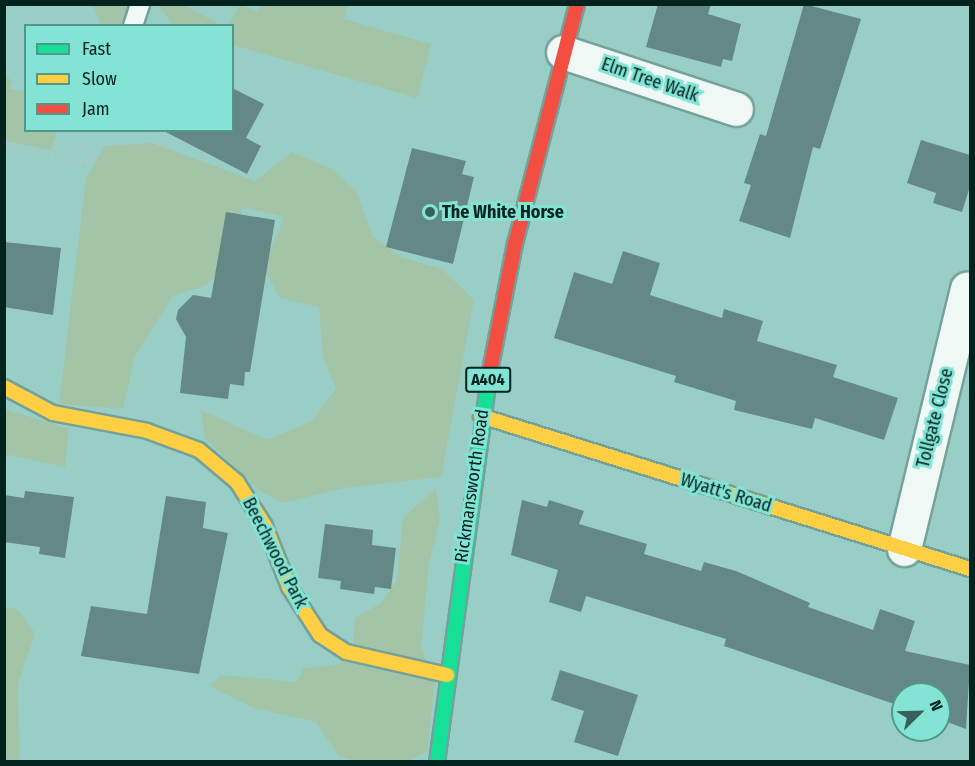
<!DOCTYPE html>
<style>
body{margin:0}
#map{position:relative;width:975px;height:766px;overflow:hidden;background:#99cec6;font-family:"Fira Sans Condensed",sans-serif}
div>[style]{position:absolute}
[style*='--x']{left:calc(var(--x)*1px);top:calc(var(--y)*1px);width:calc(var(--w)*1px);rotate:calc(var(--a)*1deg)}
.green>*{inset:0;background:#a3c4a6}
.building>*{inset:0;background:#648885}
.path>*{height:4px;margin-top:-2px;transform-origin:0;background:repeating-linear-gradient(90deg,#b5c5c2 0 1.5px,transparent 0 6px)}
.roads{filter:drop-shadow(2px 0 #75a19b) drop-shadow(-2px 0 #75a19b) drop-shadow(0 2px #75a19b) drop-shadow(0 -2px #75a19b)}
.lane>*{height:18px;margin:-9px;padding:0 9px;transform-origin:9px;border-radius:9px;background:#f0f8f6}
.street>*{height:33px;margin:-16.5px;padding:0 16.5px;transform-origin:16.5px;border-radius:16.5px;background:#f0f8f6}
.fast>*{height:14px;margin:-7px;padding:0 7px;transform-origin:7px;border-radius:7px;background:#16e098}
.slow>*{height:14px;margin:-7px;padding:0 7px;transform-origin:7px;border-radius:7px;background:#ffcf43}
.jam>*{height:14px;margin:-7px;padding:0 7px;transform-origin:7px;border-radius:7px;background:#f24e42}
.dots>*{width:16px;height:16px;translate:-50% -50%;box-sizing:border-box;border:3px solid #83e4d5;border-radius:50%}
span{translate:-50% -50%;white-space:nowrap;text-align:center;line-height:1.15;-webkit-text-stroke:6px #83e4d5;paint-order:stroke}
.shield-label span{padding:2px 4px;background:#83e4d5;border:2px solid;border-radius:4px;-webkit-text-stroke-width:0}
.shield-label{font-size:16px;color:#03231f;font-weight:700}
.street-label{font-size:18px;color:#03231f}
.poi-label{font-size:18px;color:#03231f;font-weight:700}
.left{translate:0 -50%;text-align:left}
.frame{position:absolute;inset:0;border:6px solid #03231f;pointer-events:none}
.legend{position:absolute;left:24px;top:24px;width:210px;height:108px;box-sizing:border-box;background:#83e4d5;border:2px solid #50978c;margin:0;padding:8px 10px;list-style:none;font-size:18px;color:#03231f}
.legend li{display:flex;align-items:center;gap:12px;height:30px}
.legend b{width:30px;border:2px solid #50978c}
.north{position:absolute;left:891px;top:682px;width:60px;height:60px;box-sizing:border-box;background:#83e4d5;border:2px solid #50978c;border-radius:50%;rotate:67deg;font-size:16px;font-weight:700;line-height:24px;text-align:center;color:#03231f}
.north::after{content:'';display:block;margin:auto;width:21px;height:27px;background:#385f59;clip-path:polygon(50% 0,100% 100%,50% 72%,0 100%)}
</style>
<div id="map">
<div class="green">
<i style="clip-path:polygon(93px 5px,132px 5px,127px 25px,101px 25px)"></i>
<i style="clip-path:polygon(158px 5px,184px 5px,221px 25px,173px 25px)"></i>
<i style="clip-path:polygon(240px 5px,257px 11px,261px 5px,348px 5px,344px 19px,431px 44px,417px 98px,233px 45px,229px 25px)"></i>
<i style="clip-path:polygon(5px 77px,12px 80px,9px 89px,25px 92px,26px 130px,57px 131px,51px 150px,5px 141px)"></i>
<i style="clip-path:polygon(152px 143px,255px 181px,292px 152px,330px 168px,356px 191px,373px 237px,400px 257px,442px 269px,474px 300px,441px 477px,343px 488px,282px 503px,259px 490px,205px 438px,201px 410px,267px 440px,312px 421px,336px 389px,323px 357px,319px 307px,280px 298px,263px 268px,284px 217px,243px 207px,233px 257px,206px 285px,173px 296px,135px 356px,123px 409px,59px 404px,86px 178px,105px 146px)"></i>
<i style="clip-path:polygon(4px 409px,69px 429px,65px 467px,5px 454px)"></i>
<i style="clip-path:polygon(436px 488px,440px 519px,429px 564px,421px 648px,435px 679px,427px 751px,409px 761px,355px 761px,339px 756px,316px 722px,254px 708px,210px 686px,221px 675px,296px 682px,304px 668px,338px 665px,353px 645px,355px 618px,381px 603px,397px 580px,403px 518px)"></i>
<i style="clip-path:polygon(5px 606px,18px 610px,35px 633px,18px 684px,19px 761px,5px 761px)"></i>
</div>
<div class="building">
<i style="clip-path:polygon(658px 4px,711px 4px,708px 14px,741px 24px,732px 61px,723px 59px,721px 67px,646px 47px)"></i>
<i style="clip-path:polygon(804px 4px,861px 19px,820px 149px,813px 147px,790px 238px,739px 221px,751px 185px,744px 183px,760px 134px,766px 136px)"></i>
<i style="clip-path:polygon(232px 88px,264px 104px,246px 138px,261px 146px,247px 174px,162px 130px,232px 131px)"></i>
<i style="clip-path:polygon(921px 140px,970px 155px,970px 186px,962px 212px,933px 203px,936px 193px,907px 183px)"></i>
<i style="clip-path:polygon(412px 148px,466px 161px,462px 174px,474px 177px,453px 264px,386px 247px)"></i>
<i style="clip-path:polygon(226px 212px,275px 220px,250px 372px,245px 372px,244px 386px,230px 384px,228px 399px,180px 393px,186px 337px,176px 319px,178px 310px,193px 295px,211px 298px)"></i>
<i style="clip-path:polygon(4px 242px,61px 248px,53px 315px,4px 307px)"></i>
<i style="clip-path:polygon(623px 251px,660px 263px,650px 295px,722px 318px,724px 309px,763px 321px,757px 341px,837px 365px,833px 377px,898px 398px,884px 440px,815px 418px,812px 429px,734px 410px,736px 401px,674px 382px,676px 376px,554px 338px,574px 272px,612px 284px)"></i>
<i style="clip-path:polygon(25px 491px,74px 497px,65px 558px,39px 554px,40px 547px,4px 542px,4px 495px,24px 498px)"></i>
<i style="clip-path:polygon(166px 496px,206px 502px,203px 528px,228px 533px,199px 674px,81px 656px,91px 606px,147px 614px)"></i>
<i style="clip-path:polygon(522px 500px,547px 507px,549px 500px,584px 511px,579px 524px,647px 544px,644px 554px,701px 571px,704px 562px,736px 571px,810px 603px,808px 607px,873px 630px,880px 609px,915px 621px,905px 651px,970px 665px,966px 729px,939px 719px,939px 694px,903px 694px,903px 707px,724px 646px,726px 639px,586px 596px,581px 612px,549px 602px,558px 570px,511px 555px)"></i>
<i style="clip-path:polygon(325px 524px,373px 530px,372px 545px,396px 548px,391px 589px,375px 587px,374px 594px,340px 589px,341px 581px,318px 578px)"></i>
<i style="clip-path:polygon(560px 670px,638px 695px,618px 756px,574px 742px,584px 711px,551px 700px)"></i>
</div>
<div class="path">
<i style="--x:4;--y:145;--w:89;--a:11.7"></i>
<i style="--x:91;--y:163;--w:16;--a:-83"></i>
</div>
<div class="roads">
<div class="lane">
<i style="--x:133;--y:26;--w:23;--a:-72"></i>
</div>
<div class="street">
<i style="--x:563;--y:52;--w:182;--a:18.2"></i>
<i style="--x:904;--y:549;--w:268;--a:-76.4"></i>
</div>
<div class="fast">
<i style="--x:437;--y:762;--w:389;--a:-82.3"></i>
</div>
<div class="slow">
<i style="--x:4;--y:387;--w:55;--a:28"></i>
<i style="--x:53;--y:413;--w:96;--a:10.8"></i>
<i style="--x:147;--y:431;--w:55;--a:20.1"></i>
<i style="--x:199;--y:450;--w:50;--a:40.1"></i>
<i style="--x:237;--y:482;--w:52;--a:57.5"></i>
<i style="--x:265;--y:526;--w:66;--a:68.5"></i>
<i style="--x:289;--y:587;--w:57;--a:57.1"></i>
<i style="--x:320;--y:635;--w:31;--a:33"></i>
<i style="--x:346;--y:652;--w:104;--a:12.8"></i>
<i style="--x:481;--y:416;--w:512;--a:17.37"></i>
</div>
<div class="jam">
<i style="--x:489;--y:376;--w:135;--a:-78.9"></i>
<i style="--x:515;--y:244;--w:248;--a:-75.5"></i>
</div>
</div>
<div class="dots">
<i style="left:430px;top:212px;background:#385f59"></i>
</div>
<div class="shield-label">
<span style="left:488px;top:380px">A404</span>
</div>
<div class="street-label">
<span style="left:650px;top:80px;rotate:19deg">Elm Tree Walk</span>
<span style="left:935px;top:418px;rotate:-76deg">Tollgate Close</span>
<span style="left:472px;top:486px;rotate:-82deg">Rickmansworth Road</span>
<span style="left:726px;top:493px;rotate:17deg">Wyatt's Road</span>
<span style="left:275px;top:553px;rotate:63deg">Beechwood Park</span>
</div>
<div class="poi-label">
<span class="left" style="left:442px;top:212px">The White Horse</span>
</div>
<div class="frame"></div>
<ul class="legend">
<li><b style="height:8px;background:#16e098"></b>Fast</li>
<li><b style="height:8px;background:#ffcf43"></b>Slow</li>
<li><b style="height:8px;background:#f24e42"></b>Jam</li>
</ul>
<div class="north">N</div>
</div>
